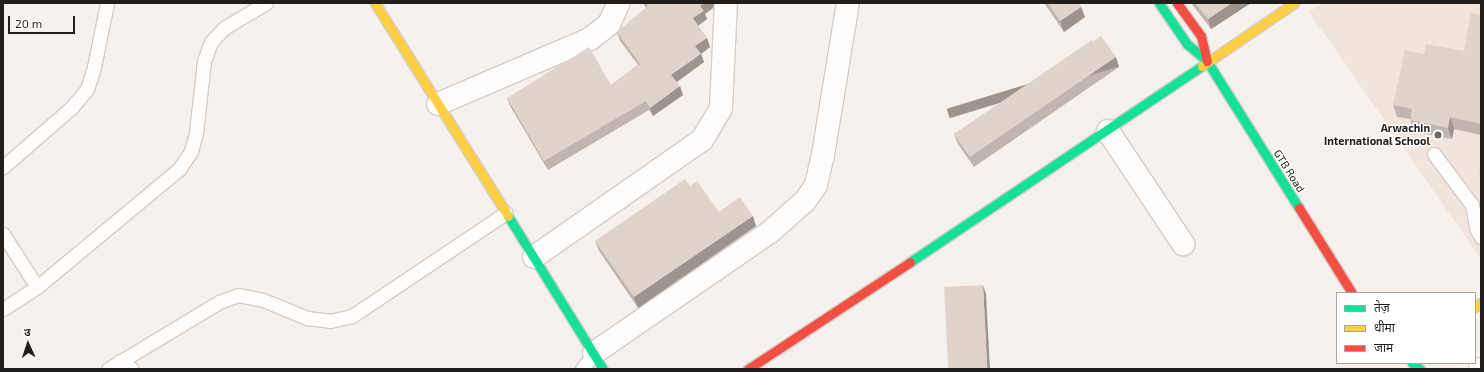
<!DOCTYPE html>
<meta charset="utf-8">
<style>
body{margin:0}
#map{position:relative;width:1484px;height:372px;overflow:hidden;background:#f7f1ed;font-family:"Exo 2","Noto Sans Devanagari",sans-serif}
div>[style]{position:absolute}
[style*='--x']{left:calc(var(--x)*1px);top:calc(var(--y)*1px);width:calc(var(--w)*1px);rotate:calc(var(--a)*1deg)}
.built>*{inset:0;background:#f1e4dc}
.roads{filter:drop-shadow(1px 0 #d2cdca) drop-shadow(-1px 0 #d2cdca) drop-shadow(0 1px #d2cdca) drop-shadow(0 -1px #d2cdca)}
.lane>*{height:13px;margin:-6.5px;padding:0 6.5px;transform-origin:6.5px;border-radius:6.5px;background:#fefdfc}
.street>*{height:22px;margin:-11px;padding:0 11px;transform-origin:11px;border-radius:11px;background:#fefdfc}
.fast>*{height:9px;margin:-4.5px;padding:0 4.5px;transform-origin:4.5px;border-radius:4.5px;background:#16e098}
.slow>*{height:9px;margin:-4.5px;padding:0 4.5px;transform-origin:4.5px;border-radius:4.5px;background:#ffcf43}
.jam>*{height:9px;margin:-4.5px;padding:0 4.5px;transform-origin:4.5px;border-radius:4.5px;background:#f24e42}
.wall>*{inset:0;background:#c1b5af}
.shaded-wall>*{inset:0;background:#9d948e;transform-origin:0 0}
.building>*{inset:0;background:#e0d3cb;transform-origin:0 0}
.dots>*{width:11px;height:11px;translate:-50% -50%;box-sizing:border-box;border:2px solid #fff;border-radius:50%}
span{translate:-50% -50%;white-space:nowrap;text-align:center;line-height:1.15;-webkit-text-stroke:3px #fff;paint-order:stroke}
.poi-label{font-size:11px;color:#221e1c;font-weight:700}
.right{translate:-100% -50%;text-align:right}
.street-label{font-size:11px;color:#221e1c}
.frame{position:absolute;inset:0;border:4px solid #221e1c;pointer-events:none}
.legend{position:absolute;left:1336px;top:292px;width:140px;height:72px;box-sizing:border-box;background:#fff;border:1px solid #a7a5a4;margin:0;padding:5px 7px;list-style:none;font-size:12px;color:#221e1c}
.legend li{display:flex;align-items:center;gap:8px;height:20px}
.legend b{width:20px;border:1px solid #a7a5a4}
.north{position:absolute;left:8px;top:324px;width:40px;height:40px;-webkit-text-stroke:3px #fff;paint-order:stroke;rotate:357deg;font-size:11px;font-weight:700;line-height:16px;text-align:center;color:#221e1c}
.north::after{content:'';display:block;margin:auto;width:14px;height:18px;background:#221e1c;clip-path:polygon(50% 0,100% 100%,50% 72%,0 100%)}
.scale{position:absolute;left:8px;top:16px;width:67px;height:18px;box-sizing:border-box;border:2px solid #221e1c;border-top:0;padding-left:5px;font-size:12px;line-height:14px;white-space:nowrap;color:#221e1c;-webkit-text-stroke:3px #fff;paint-order:stroke}
</style>
<div id="map">
<div class="built">
<i style="clip-path:polygon(1323px 3px,1481px 3px,1481px 259px,1309px 12px)"></i>
</div>
<div class="roads">
<div class="lane">
<i style="--x:1434;--y:154;--w:64;--a:53.3"></i>
<i style="--x:1472;--y:205;--w:25;--a:79"></i>
<i style="--x:1477;--y:230;--w:8;--a:60"></i>
<i style="--x:3;--y:167;--w:91;--a:-41"></i>
<i style="--x:72;--y:107;--w:23;--a:-50"></i>
<i style="--x:87;--y:89;--w:23;--a:-72"></i>
<i style="--x:94;--y:67;--w:65;--a:-78.5"></i>
<i style="--x:3;--y:234;--w:63;--a:57.3"></i>
<i style="--x:3;--y:309;--w:40;--a:-32.9"></i>
<i style="--x:37;--y:287;--w:185;--a:-39.7"></i>
<i style="--x:179;--y:169;--w:22;--a:-56"></i>
<i style="--x:191;--y:151;--w:19;--a:-74"></i>
<i style="--x:196;--y:133;--w:72;--a:-83.7"></i>
<i style="--x:204;--y:61;--w:20;--a:-70"></i>
<i style="--x:211;--y:42;--w:19;--a:-47"></i>
<i style="--x:224;--y:28;--w:49;--a:-30.8"></i>
<i style="--x:120;--y:361;--w:14;--a:34"></i>
<i style="--x:108;--y:369;--w:130;--a:-31.1"></i>
<i style="--x:219;--y:302;--w:20;--a:-20"></i>
<i style="--x:238;--y:295;--w:25;--a:11"></i>
<i style="--x:263;--y:300;--w:48;--a:22.2"></i>
<i style="--x:307;--y:318;--w:23;--a:7"></i>
<i style="--x:330;--y:321;--w:23;--a:-13"></i>
<i style="--x:352;--y:316;--w:185;--a:-33.8"></i>
<i style="--x:582;--y:369;--w:20;--a:-53"></i>
</div>
<div class="street">
<i style="--x:438;--y:104;--w:165;--a:-23.2"></i>
<i style="--x:590;--y:39;--w:24;--a:-38"></i>
<i style="--x:609;--y:24;--w:23;--a:-65"></i>
<i style="--x:1108;--y:131;--w:136;--a:56.4"></i>
<i style="--x:534;--y:257;--w:205;--a:-34.9"></i>
<i style="--x:702;--y:140;--w:37;--a:-59"></i>
<i style="--x:721;--y:108;--w:105;--a:-87.3"></i>
<i style="--x:594;--y:353;--w:214;--a:-34.5"></i>
<i style="--x:770;--y:232;--w:47;--a:-41.5"></i>
<i style="--x:805;--y:201;--w:19;--a:-55"></i>
<i style="--x:816;--y:185;--w:31;--a:-77"></i>
<i style="--x:823;--y:155;--w:154;--a:-80.7"></i>
<i style="--x:1480;--y:369;--w:1;--a:0"></i>
</div>
<div class="fast">
<i style="--x:1159;--y:3;--w:50;--a:55.7"></i>
<i style="--x:1187;--y:44;--w:26;--a:40"></i>
<i style="--x:1207;--y:61;--w:173;--a:58"></i>
<i style="--x:508;--y:216;--w:180;--a:58.2"></i>
<i style="--x:910;--y:262;--w:352;--a:-33.9"></i>
<i style="--x:1412;--y:363;--w:10;--a:37"></i>
</div>
<div class="slow">
<i style="--x:375;--y:3;--w:251;--a:58"></i>
<i style="--x:1202;--y:66;--w:112;--a:-34.4"></i>
<i style="--x:1475;--y:307;--w:7;--a:-34"></i>
</div>
<div class="jam">
<i style="--x:1177;--y:3;--w:41;--a:54"></i>
<i style="--x:1201;--y:36;--w:26;--a:77"></i>
<i style="--x:1299;--y:208;--w:100;--a:58.1"></i>
<i style="--x:748;--y:369;--w:194;--a:-33.4"></i>
</div>
</div>
<div class="wall">
<i style="clip-path:polygon(643px 3px,714px 3px,713px 8px,705px 14px,707px 19px,698px 26px,707px 38px,710px 47px,701px 54px,704px 62px,677px 82px,683px 95px,653px 116px,649px 110px,548px 170px,510px 106px,507px 98px,611px 85px,638px 65px,620px 41px,617px 32px,646px 8px)"></i>
<i style="clip-path:polygon(1044px 3px,1079px 3px,1081px 7px,1085px 17px,1064px 32px)"></i>
<i style="clip-path:polygon(1191px 3px,1251px 3px,1211px 29px)"></i>
<i style="clip-path:polygon(1481px 15px,1481px 135px,1454px 129px,1452px 139px,1414px 132px,1410px 119px,1397px 117px,1393px 105px,1424px 54px,1464px 51px)"></i>
<i style="clip-path:polygon(1093px 42px,1119px 67px,974px 167px,958px 144px,954px 134px)"></i>
<i style="clip-path:polygon(690px 186px,719px 212px,756px 226px,638px 308px,599px 251px,595px 241px)"></i>
</div>
<div class="shaded-wall">
<i style="clip-path:polygon(704px 3px,714px 3px,713px 8px,705px 14px,707px 19px,696px 27px,693px 18px,700px 6px)"></i>
<i style="clip-path:polygon(1232px 3px,1251px 3px,1211px 29px,1208px 19px)"></i>
<i style="clip-path:polygon(1081px 7px,1085px 17px,1064px 32px,1060px 21px)"></i>
<i style="clip-path:polygon(707px 38px,710px 47px,701px 54px,704px 62px,675px 83px,671px 75px,695px 46px)"></i>
<i style="left:1116px;top:57px;width:10px;height:177px;rotate:73deg"></i>
<i style="clip-path:polygon(680px 86px,683px 95px,653px 116px,650px 108px)"></i>
<i style="clip-path:polygon(1450px 117px,1454px 129px,1452px 139px,1448px 128px)"></i>
<i style="clip-path:polygon(753px 216px,756px 226px,638px 308px,634px 297px)"></i>
<i style="clip-path:polygon(983px 285px,986px 294px,990px 369px,987px 369px)"></i>
</div>
<div class="building">
<i style="clip-path:polygon(646px 3px,704px 3px,700px 6px,704px 11px,693px 18px,707px 38px,695px 46px,701px 54px,671px 75px,680px 86px,650px 108px,646px 101px,544px 161px,507px 98px,589px 47px,611px 85px,640px 64px,617px 32px,648px 6px)"></i>
<i style="clip-path:polygon(1048px 3px,1079px 3px,1081px 7px,1060px 21px)"></i>
<i style="clip-path:polygon(1195px 3px,1232px 3px,1208px 19px)"></i>
<i style="clip-path:polygon(1471px 13px,1481px 15px,1481px 124px,1450px 117px,1448px 128px,1410px 120px,1412px 109px,1393px 105px,1405px 50px,1424px 54px,1426px 44px,1464px 51px)"></i>
<i style="clip-path:polygon(1101px 36px,1116px 57px,970px 157px,954px 134px,1092px 40px,1093px 42px)"></i>
<i style="clip-path:polygon(1481px 166px,1481px 174px,1479px 174px)"></i>
<i style="clip-path:polygon(685px 179px,690px 186px,697px 181px,719px 212px,740px 197px,753px 216px,634px 297px,595px 241px)"></i>
<i style="left:983px;top:285px;width:84px;height:39px;rotate:87deg"></i>
</div>
<div class="dots">
<i style="left:1438px;top:135px;background:#6d6865"></i>
</div>
<div class="poi-label">
<span class="right" style="left:1430px;top:135px">Arwachin<br>International School</span>
</div>
<div class="street-label">
<span style="left:1289px;top:171px;rotate:58deg">GTB Road</span>
</div>
<div class="frame"></div>
<ul class="legend">
<li><b style="height:5px;background:#16e098"></b>तेज़</li>
<li><b style="height:5px;background:#ffcf43"></b>धीमा</li>
<li><b style="height:5px;background:#f24e42"></b>जाम</li>
</ul>
<div class="north">उ</div>
<div class="scale">20 m</div>
</div>
